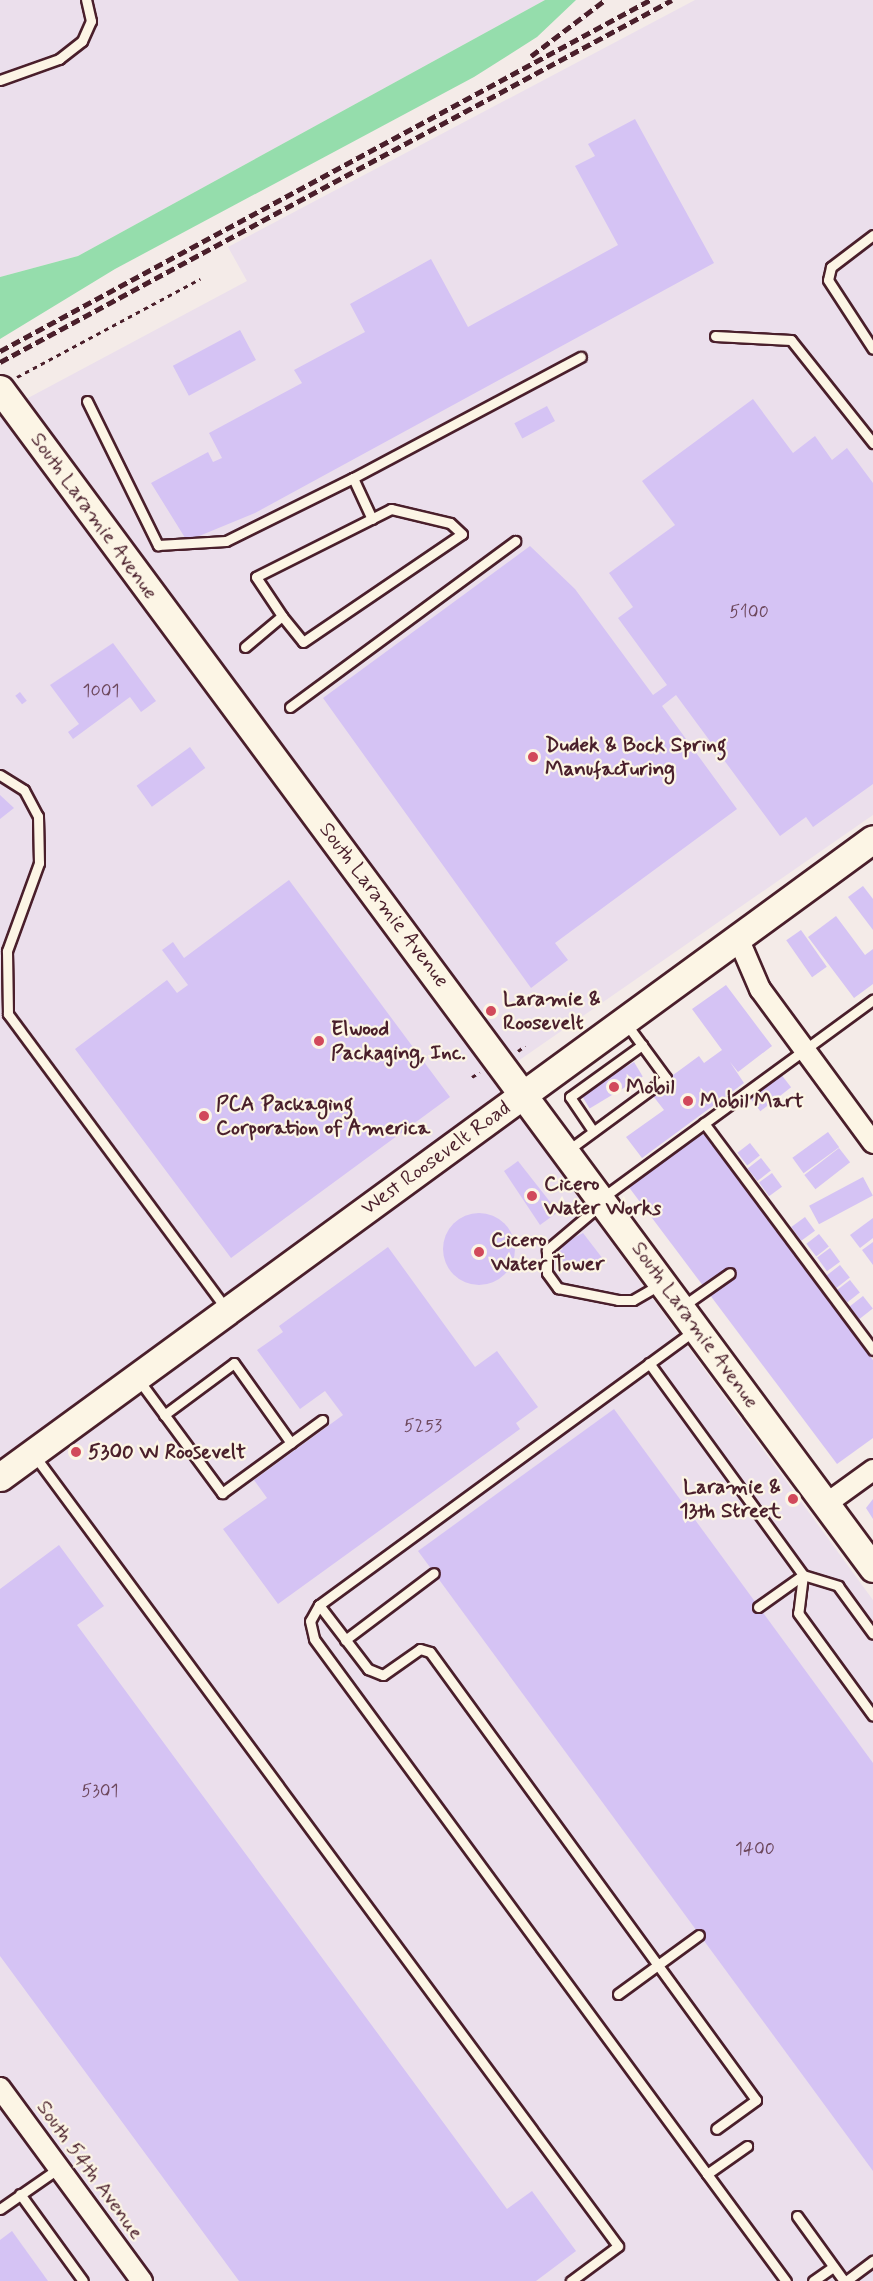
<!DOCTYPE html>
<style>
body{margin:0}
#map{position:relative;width:873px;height:2281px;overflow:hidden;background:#f4ebe8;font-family:Mynerve,sans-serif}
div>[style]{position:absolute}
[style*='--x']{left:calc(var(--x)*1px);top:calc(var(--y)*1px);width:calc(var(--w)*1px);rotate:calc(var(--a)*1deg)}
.built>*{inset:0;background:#ebdfec}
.green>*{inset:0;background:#95ddac}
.building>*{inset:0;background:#d5c3f4;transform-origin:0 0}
.round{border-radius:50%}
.path>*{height:3px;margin-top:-1.5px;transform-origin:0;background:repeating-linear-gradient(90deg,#4a1f2b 0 4.5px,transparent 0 9px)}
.roads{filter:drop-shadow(2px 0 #4a1f2b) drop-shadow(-2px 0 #4a1f2b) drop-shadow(0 2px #4a1f2b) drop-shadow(0 -2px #4a1f2b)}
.service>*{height:9px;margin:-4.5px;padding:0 4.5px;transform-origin:4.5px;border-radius:4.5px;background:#fcf5e5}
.minor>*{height:20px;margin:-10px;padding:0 10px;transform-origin:10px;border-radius:10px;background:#fcf5e5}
.secondary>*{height:27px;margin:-13.5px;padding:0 13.5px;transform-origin:13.5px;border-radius:13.5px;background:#fcf5e5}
.rail>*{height:4.5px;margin-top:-2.25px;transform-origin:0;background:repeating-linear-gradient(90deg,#4a1f2b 0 9px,transparent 0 13.5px)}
.dots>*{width:16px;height:16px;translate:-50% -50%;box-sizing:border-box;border:3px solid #fcf5e5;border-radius:50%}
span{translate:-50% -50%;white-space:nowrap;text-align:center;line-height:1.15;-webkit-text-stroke:4.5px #fcf5e5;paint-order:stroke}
.number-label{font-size:18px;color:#6d485d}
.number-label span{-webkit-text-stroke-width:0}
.street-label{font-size:21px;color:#4a1f2b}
.poi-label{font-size:21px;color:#4a1f2b;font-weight:700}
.left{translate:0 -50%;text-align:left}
.right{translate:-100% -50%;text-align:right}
</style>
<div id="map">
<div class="built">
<i style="clip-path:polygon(0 0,545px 0,78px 256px,0 277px)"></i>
<i style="clip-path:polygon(695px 0,873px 0,873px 815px,492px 1079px,873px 1600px,873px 2281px,0 2281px,0 413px,247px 281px,228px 247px)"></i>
</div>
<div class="green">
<i style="clip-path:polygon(545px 0,576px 0,537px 37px,474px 77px,115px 269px,0 339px,0 277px,78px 256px)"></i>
</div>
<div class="building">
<i style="clip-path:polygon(635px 119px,714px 263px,255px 513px,187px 541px,151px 483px,208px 452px,213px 462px,222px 458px,209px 433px,302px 383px,294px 370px,365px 332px,350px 304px,431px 259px,468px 327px,618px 245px,575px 166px,595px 156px,588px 144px)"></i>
<i style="left:240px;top:330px;width:34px;height:76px;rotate:62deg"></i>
<i style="clip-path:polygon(753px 399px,793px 453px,815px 436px,832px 460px,847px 448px,873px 483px,873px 784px,813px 827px,806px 817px,780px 836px,676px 695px,662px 706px,737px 809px,555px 943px,568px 960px,531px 988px,323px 698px,530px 546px,575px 589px,653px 695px,667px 685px,618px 618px,633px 607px,609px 573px,675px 525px,642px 481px)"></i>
<i style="left:547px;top:406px;width:17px;height:37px;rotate:62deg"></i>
<i style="clip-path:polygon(113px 643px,156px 701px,141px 712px,130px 697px,73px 739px,68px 732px,79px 724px,50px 685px)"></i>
<i style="left:20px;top:692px;width:11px;height:6px;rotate:52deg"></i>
<i style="left:190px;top:747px;width:26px;height:66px;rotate:54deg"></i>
<i style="clip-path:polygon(0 795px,14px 808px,0 819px)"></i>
<i style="clip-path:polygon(289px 880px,450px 1097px,231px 1258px,75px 1049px,167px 980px,177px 993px,188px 985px,162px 950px,173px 942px,184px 958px)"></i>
<i style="clip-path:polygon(863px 886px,873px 899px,873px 930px,848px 897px)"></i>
<i style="clip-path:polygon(836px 916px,865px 955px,873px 949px,873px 984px,854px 998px,808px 937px)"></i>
<i style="left:801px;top:930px;width:45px;height:18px;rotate:55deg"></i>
<i style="clip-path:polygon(726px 985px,772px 1046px,738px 1072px,730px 1062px,744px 1083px,642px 1158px,626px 1137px,664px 1110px,650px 1092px,699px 1056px,704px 1063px,722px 1050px,692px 1009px)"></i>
<i style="left:634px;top:1062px;width:17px;height:62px;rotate:59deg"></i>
<i style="left:780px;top:1073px;width:18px;height:39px;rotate:52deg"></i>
<i style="left:828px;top:1132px;width:19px;height:44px;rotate:54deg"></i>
<i style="clip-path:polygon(697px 1134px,705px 1135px,873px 1360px,873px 1438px,837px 1464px,628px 1186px)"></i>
<i style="left:750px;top:1143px;width:16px;height:16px;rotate:52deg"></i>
<i style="left:839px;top:1148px;width:18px;height:44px;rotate:52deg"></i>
<i style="left:761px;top:1158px;width:16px;height:17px;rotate:52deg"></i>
<i style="clip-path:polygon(518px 1161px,558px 1212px,540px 1225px,504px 1171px)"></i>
<i style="left:772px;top:1173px;width:17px;height:16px;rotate:54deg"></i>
<i style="left:863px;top:1177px;width:21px;height:61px;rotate:62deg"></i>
<i class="round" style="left:443px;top:1213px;width:72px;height:72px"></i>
<i style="left:805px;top:1217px;width:17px;height:17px;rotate:54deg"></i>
<i style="clip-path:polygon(873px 1218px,873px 1238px,860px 1248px,850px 1235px)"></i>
<i style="clip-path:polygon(583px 1233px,603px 1259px,588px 1270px,581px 1261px,565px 1272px,553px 1256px,563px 1249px,560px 1245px)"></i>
<i style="left:819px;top:1234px;width:16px;height:16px;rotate:52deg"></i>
<i style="clip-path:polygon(873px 1242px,873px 1265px,862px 1250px)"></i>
<i style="clip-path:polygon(388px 1247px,475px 1367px,497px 1351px,538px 1407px,516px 1423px,520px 1429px,278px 1604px,223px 1529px,267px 1498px,254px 1480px,343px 1415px,325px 1391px,300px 1409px,257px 1350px,283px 1332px,279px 1326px)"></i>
<i style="left:830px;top:1248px;width:17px;height:16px;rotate:54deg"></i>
<i style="left:840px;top:1265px;width:16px;height:17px;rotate:52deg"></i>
<i style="left:850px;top:1280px;width:16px;height:16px;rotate:52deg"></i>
<i style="left:863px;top:1296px;width:16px;height:17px;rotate:52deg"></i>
<i style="clip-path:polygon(614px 1409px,873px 1763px,873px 2171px,418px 1551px)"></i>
<i style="clip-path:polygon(873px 1499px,873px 1519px,866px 1508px)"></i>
<i style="clip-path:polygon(59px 1545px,104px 1606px,77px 1625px,507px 2209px,532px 2191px,576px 2251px,536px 2281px,239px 2281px,0 1956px,0 1589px)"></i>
<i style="clip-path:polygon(12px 2231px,48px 2281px,0 2281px,0 2240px)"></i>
</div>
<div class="path">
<i style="--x:17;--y:377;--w:208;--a:-28.2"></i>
<i style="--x:518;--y:1051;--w:9;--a:-36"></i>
<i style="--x:472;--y:1077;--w:9;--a:-32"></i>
</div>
<div class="roads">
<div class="service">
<i style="--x:0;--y:80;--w:63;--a:-19.6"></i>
<i style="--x:59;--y:59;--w:29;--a:-38"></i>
<i style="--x:82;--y:41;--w:22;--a:-66"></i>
<i style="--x:91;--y:21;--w:22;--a:-103"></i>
<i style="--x:873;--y:235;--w:53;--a:142.7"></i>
<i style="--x:831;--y:267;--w:13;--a:103"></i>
<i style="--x:828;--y:280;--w:82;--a:56.9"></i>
<i style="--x:715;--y:336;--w:76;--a:3"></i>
<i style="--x:791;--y:340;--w:132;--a:51.5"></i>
<i style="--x:87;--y:401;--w:161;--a:63.8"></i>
<i style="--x:158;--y:545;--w:68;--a:-3.4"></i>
<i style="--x:226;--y:541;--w:142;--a:-26.4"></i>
<i style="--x:372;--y:519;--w:45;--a:-114.9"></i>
<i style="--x:353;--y:478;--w:258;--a:-28"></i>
<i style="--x:245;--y:647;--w:48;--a:-40"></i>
<i style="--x:282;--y:616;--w:33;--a:51"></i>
<i style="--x:303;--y:642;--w:192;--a:-34.2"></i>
<i style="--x:462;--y:534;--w:16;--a:-137"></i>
<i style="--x:450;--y:523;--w:61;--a:-166.7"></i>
<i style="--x:391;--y:509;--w:151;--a:153.3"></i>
<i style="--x:256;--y:577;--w:47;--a:56.3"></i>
<i style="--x:290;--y:707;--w:280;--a:-36.4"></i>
<i style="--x:0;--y:775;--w:28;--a:32"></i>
<i style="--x:24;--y:790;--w:30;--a:62"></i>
<i style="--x:38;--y:816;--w:47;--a:88.8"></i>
<i style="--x:39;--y:863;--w:94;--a:110"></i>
<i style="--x:7;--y:951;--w:63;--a:89.1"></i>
<i style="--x:8;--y:1014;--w:367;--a:53.5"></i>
<i style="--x:704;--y:1123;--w:283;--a:53.3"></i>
<i style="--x:593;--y:1131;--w:41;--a:-124.1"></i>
<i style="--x:570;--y:1097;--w:89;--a:-35.8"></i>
<i style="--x:567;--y:1151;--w:123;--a:-36.4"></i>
<i style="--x:666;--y:1078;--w:69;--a:-126.2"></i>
<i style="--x:602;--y:1198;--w:336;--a:-36.2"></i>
<i style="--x:600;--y:1205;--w:70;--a:139.7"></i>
<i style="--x:547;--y:1250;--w:23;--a:90"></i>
<i style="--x:547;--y:1273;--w:19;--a:54"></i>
<i style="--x:558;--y:1288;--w:61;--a:11.3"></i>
<i style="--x:618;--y:1300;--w:15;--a:0"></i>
<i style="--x:633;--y:1300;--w:30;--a:-30"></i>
<i style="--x:683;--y:1306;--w:57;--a:-35.1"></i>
<i style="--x:695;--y:1330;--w:466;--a:143.8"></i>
<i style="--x:319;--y:1605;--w:81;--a:52.6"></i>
<i style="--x:368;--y:1669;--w:16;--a:22"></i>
<i style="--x:383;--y:1675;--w:45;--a:-35.1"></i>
<i style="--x:420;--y:1649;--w:10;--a:17"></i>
<i style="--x:430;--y:1652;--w:554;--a:53.96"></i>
<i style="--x:756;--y:2100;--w:49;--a:144.1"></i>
<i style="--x:649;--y:1363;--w:262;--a:54"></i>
<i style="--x:803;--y:1575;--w:38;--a:97"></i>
<i style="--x:798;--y:1613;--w:127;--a:53.9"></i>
<i style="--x:138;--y:1379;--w:142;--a:53.6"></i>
<i style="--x:222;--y:1493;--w:124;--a:-36.1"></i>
<i style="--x:164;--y:1415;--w:87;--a:-36.6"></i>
<i style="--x:234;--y:1363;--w:98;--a:54.5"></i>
<i style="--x:34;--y:1455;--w:983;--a:53.56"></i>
<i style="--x:618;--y:2246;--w:59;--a:143.3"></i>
<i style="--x:319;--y:1605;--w:18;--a:119"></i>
<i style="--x:310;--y:1621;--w:18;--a:77"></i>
<i style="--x:314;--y:1639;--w:664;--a:53.7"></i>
<i style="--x:707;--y:2174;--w:49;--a:-35"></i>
<i style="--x:758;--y:1607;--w:55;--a:-35.4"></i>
<i style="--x:803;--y:1575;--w:37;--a:17"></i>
<i style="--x:838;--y:1586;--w:59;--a:53.9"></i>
<i style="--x:345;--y:1640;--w:111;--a:-37"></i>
<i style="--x:618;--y:1994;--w:100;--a:-36.1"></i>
<i style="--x:707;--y:2174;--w:133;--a:53.6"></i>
<i style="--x:20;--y:2194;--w:107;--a:54.1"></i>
<i style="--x:0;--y:2209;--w:72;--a:-34.8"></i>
<i style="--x:797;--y:2216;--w:80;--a:54.1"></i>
<i style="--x:813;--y:2281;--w:24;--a:-35"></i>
<i style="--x:846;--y:2281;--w:34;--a:-37"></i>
</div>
<div class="minor">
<i style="--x:738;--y:938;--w:56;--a:66.7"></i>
<i style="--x:760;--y:989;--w:191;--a:53.7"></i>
<i style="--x:826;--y:1504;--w:58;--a:-35.9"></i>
<i style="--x:0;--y:2088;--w:240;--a:53.7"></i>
</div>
<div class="secondary">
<i style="--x:0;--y:389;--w:1467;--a:53.48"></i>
<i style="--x:0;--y:1477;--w:1081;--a:-36.16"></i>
</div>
</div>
<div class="rail">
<i style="--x:531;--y:56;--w:93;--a:-37.1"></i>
<i style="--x:0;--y:351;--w:739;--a:-28.37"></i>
<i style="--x:0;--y:362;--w:763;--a:-28.31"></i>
</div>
<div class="dots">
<i style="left:533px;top:757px;background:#d1495b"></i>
<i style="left:491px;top:1011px;background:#d1495b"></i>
<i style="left:319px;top:1041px;background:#d1495b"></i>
<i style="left:614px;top:1087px;background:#d1495b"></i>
<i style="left:688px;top:1101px;background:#d1495b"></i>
<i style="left:204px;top:1116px;background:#d1495b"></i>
<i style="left:532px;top:1196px;background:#d1495b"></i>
<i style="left:479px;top:1252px;background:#d1495b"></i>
<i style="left:76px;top:1452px;background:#d1495b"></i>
<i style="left:793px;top:1499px;background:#d1495b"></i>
</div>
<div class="number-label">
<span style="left:749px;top:612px">5100</span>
<span style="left:101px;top:691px">1001</span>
<span style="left:423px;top:1426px">5253</span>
<span style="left:100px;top:1791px">5301</span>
<span style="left:755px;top:1849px">1400</span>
</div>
<div class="street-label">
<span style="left:94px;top:516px;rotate:54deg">South Laramie Avenue</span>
<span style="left:384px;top:905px;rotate:53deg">South Laramie Avenue</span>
<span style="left:436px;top:1158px;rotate:-36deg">West Roosevelt Road</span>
<span style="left:695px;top:1325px;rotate:54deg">South Laramie Avenue</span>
<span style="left:90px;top:2170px;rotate:54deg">South 54th Avenue</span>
</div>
<div class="poi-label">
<span class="left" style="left:545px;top:757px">Dudek &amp; Bock Spring<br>Manufacturing</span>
<span class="left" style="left:503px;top:1011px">Laramie &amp;<br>Roosevelt</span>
<span class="left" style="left:331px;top:1041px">Elwood<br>Packaging, Inc.</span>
<span class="left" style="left:626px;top:1087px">Mobil</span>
<span class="left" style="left:700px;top:1101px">Mobil Mart</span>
<span class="left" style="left:216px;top:1116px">PCA Packaging<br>Corporation of America</span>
<span class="left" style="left:544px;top:1196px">Cicero<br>Water Works</span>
<span class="left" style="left:491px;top:1252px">Cicero<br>Water Tower</span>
<span class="left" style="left:88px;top:1452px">5300 W Roosevelt</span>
<span class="right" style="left:781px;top:1499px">Laramie &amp;<br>13th Street</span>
</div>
</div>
